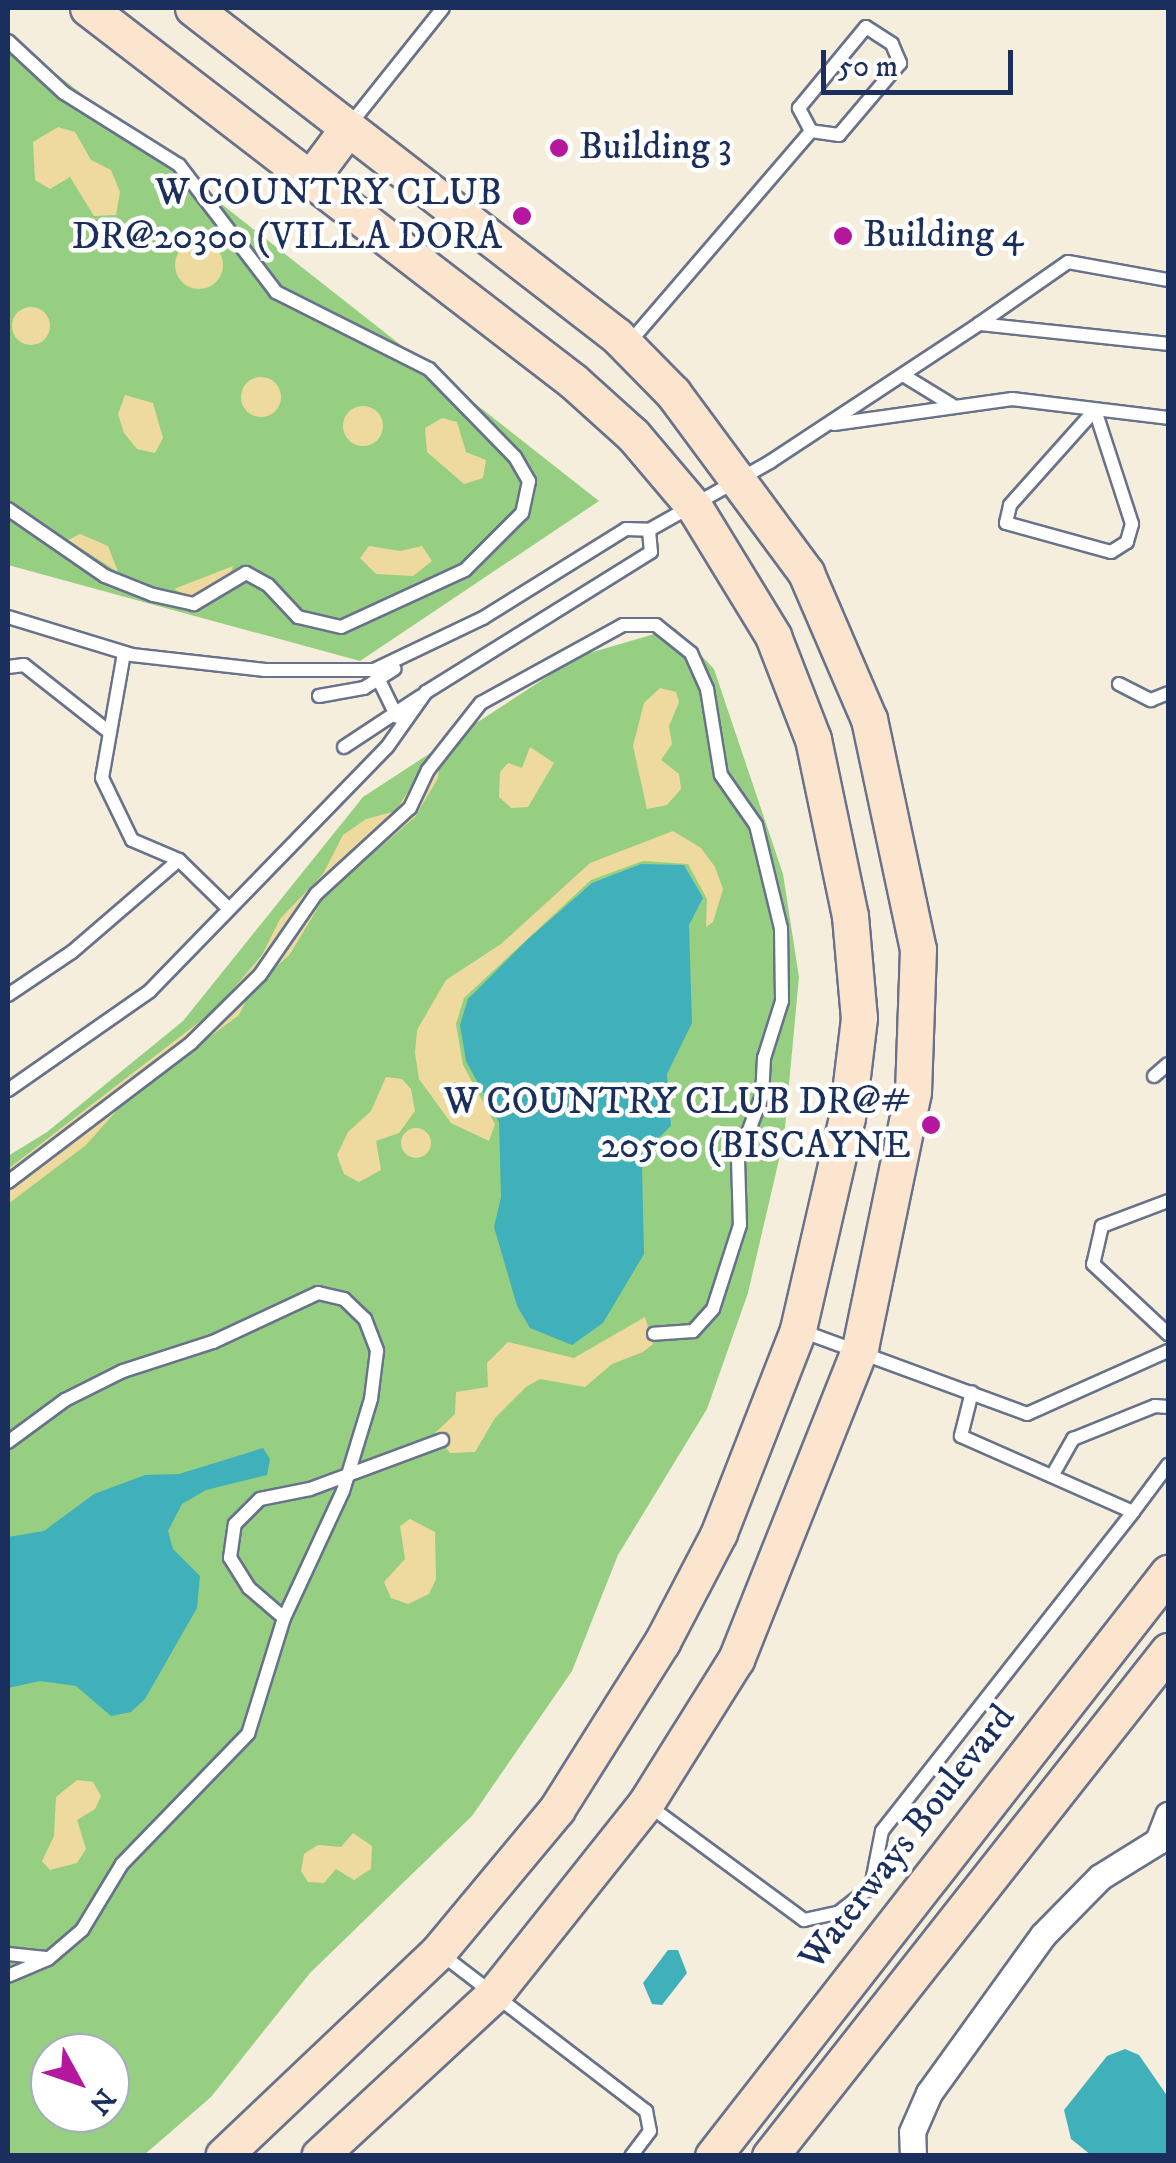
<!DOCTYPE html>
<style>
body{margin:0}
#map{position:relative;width:1176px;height:2163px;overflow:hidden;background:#f6eedc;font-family:"IM FELL DW Pica",serif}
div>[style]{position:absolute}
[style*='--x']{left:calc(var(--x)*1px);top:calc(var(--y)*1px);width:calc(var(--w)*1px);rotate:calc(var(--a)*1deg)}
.green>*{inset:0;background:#97cf82}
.sand>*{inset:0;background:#eeda9e}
.round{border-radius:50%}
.water>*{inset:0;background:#40b0bb}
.roads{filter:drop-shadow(2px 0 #68728a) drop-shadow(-2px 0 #68728a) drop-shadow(0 2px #68728a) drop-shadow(0 -2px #68728a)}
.lane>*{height:12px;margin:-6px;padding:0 6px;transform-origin:6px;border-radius:6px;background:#fff}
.street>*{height:25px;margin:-12.5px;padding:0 12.5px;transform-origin:12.5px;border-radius:12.5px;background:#fff}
.secondary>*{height:35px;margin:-17.5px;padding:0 17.5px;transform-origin:17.5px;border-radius:17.5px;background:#fbe5cf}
.dots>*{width:28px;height:28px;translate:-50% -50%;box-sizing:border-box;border:5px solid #fff;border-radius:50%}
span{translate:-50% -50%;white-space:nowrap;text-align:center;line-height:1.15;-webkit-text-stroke:9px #fff;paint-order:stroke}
.poi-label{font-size:38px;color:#1b2f5e}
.left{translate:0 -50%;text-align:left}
.right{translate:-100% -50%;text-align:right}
.street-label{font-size:38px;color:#1b2f5e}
.frame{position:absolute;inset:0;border:10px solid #1b2f5e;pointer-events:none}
.north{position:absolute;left:30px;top:2033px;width:100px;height:100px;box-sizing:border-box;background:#fff;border:2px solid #a4acbf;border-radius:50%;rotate:130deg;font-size:28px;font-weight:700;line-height:40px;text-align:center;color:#1b2f5e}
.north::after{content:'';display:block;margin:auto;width:35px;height:45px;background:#b5179e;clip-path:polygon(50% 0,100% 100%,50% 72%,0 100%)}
.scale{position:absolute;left:821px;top:50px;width:192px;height:45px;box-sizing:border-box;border:5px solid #1b2f5e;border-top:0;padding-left:12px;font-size:30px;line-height:35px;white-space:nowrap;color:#1b2f5e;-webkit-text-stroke:8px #fff;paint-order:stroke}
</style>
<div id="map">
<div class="green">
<i style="clip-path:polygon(8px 36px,599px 501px,360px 661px,8px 565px)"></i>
<i style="clip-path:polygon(evenodd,675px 628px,714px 669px,783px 874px,799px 977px,784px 1138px,748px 1293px,707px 1409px,618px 1555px,572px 1671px,472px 1816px,310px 1973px,211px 2097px,144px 2155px,8px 2155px,8px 1156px,47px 1132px,183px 1021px,363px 797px,579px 656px,675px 628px,50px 2053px,110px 2053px,110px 2113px,50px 2113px,50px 2053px)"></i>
</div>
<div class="sand">
<i style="clip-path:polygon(58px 127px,75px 132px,91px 160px,111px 170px,120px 192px,116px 215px,94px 216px,70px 177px,50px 189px,35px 180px,33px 142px)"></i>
<i class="round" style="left:175px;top:241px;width:48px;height:48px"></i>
<i class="round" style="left:12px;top:307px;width:38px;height:38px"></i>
<i class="round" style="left:241px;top:377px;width:40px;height:40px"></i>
<i style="clip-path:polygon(125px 395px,153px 403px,163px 438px,155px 453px,137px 449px,124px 433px,118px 414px)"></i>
<i class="round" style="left:343px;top:406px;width:40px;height:40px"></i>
<i style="clip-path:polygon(442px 418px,457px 422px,466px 452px,486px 460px,483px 478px,464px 484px,427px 452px,425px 428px)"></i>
<i style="clip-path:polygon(80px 534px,108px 546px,118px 572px,68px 540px)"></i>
<i style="clip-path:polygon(369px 546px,400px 551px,422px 546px,432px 561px,413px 576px,376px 574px,360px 558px)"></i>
<i style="clip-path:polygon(233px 566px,229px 577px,193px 598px,174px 589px)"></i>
<i style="clip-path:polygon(660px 688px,676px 692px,679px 702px,669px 726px,672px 744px,661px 760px,679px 774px,681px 789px,667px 805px,647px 809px,633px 746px,644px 703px)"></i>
<i style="clip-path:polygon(530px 747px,554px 763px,528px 807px,511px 808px,499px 797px,500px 772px,508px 763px,522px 768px)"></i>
<i style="clip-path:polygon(429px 757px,440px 763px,438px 778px,415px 817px,326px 894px,290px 954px,252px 989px,239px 1015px,128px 1098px,86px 1145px,8px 1204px,8px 1169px,216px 1009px,262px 955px,280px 919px,323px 874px,343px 835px,366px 819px,396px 811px)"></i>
<i style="clip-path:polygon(673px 831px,701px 848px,715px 867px,723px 889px,713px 922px,706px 927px,707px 899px,688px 864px,643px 861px,591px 880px,464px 998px,456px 1024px,463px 1065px,495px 1124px,489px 1141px,451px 1123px,419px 1079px,415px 1053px,417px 1030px,446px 980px,501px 944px,590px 863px)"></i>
<i style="clip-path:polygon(386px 1077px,402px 1079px,411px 1089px,415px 1111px,399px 1133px,376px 1141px,381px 1170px,359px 1182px,344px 1174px,337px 1155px,348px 1132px,371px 1111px)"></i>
<i class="round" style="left:401px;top:1128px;width:30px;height:30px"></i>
<i style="clip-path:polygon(645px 1317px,653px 1344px,643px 1352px,612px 1364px,585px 1387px,540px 1379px,526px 1387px,495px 1418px,475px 1452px,450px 1453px,435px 1433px,455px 1414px,456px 1392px,488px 1387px,487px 1363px,508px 1342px,574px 1358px)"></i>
<i style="clip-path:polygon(410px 1519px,435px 1532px,436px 1579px,429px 1594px,408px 1604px,391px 1598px,384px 1582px,405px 1559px,400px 1526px)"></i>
<i style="clip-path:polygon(77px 1780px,93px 1782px,101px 1796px,95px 1809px,77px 1820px,86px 1849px,77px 1863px,50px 1870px,42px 1861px,54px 1836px,56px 1797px)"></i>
<i style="clip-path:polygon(353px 1833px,372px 1846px,371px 1869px,354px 1880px,336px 1869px,324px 1883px,308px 1882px,301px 1871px,304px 1854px,318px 1845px,341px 1847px)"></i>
</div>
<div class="water">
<i style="clip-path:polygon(641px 864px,684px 865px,703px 898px,689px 925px,692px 1023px,667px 1074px,671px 1126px,648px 1148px,642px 1166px,644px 1254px,603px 1323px,572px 1345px,530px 1328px,517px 1306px,494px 1227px,501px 1197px,499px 1122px,466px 1061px,460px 1025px,468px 999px,527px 940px,592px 883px)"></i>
<i style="clip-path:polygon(263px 1448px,270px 1459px,267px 1475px,206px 1490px,182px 1504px,168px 1531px,173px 1549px,200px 1576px,197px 1608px,145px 1699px,131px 1712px,111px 1716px,76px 1686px,40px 1681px,8px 1688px,8px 1537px,44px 1531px,94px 1494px,145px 1475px,179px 1474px)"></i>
<i style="clip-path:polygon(668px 1950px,678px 1950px,687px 1973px,662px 2005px,652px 2004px,643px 1983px)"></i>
<i style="clip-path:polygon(1125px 2049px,1139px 2055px,1168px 2097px,1168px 2155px,1091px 2155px,1071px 2139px,1064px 2110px,1107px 2056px)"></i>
</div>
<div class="roads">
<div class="lane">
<i style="--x:866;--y:27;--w:31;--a:33"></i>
<i style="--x:892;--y:44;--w:21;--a:67"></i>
<i style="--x:900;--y:63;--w:94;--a:130.3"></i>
<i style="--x:839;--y:135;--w:28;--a:-172"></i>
<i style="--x:811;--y:131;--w:26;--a:-118"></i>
<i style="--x:799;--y:108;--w:105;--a:-50.4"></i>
<i style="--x:8;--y:41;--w:76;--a:42.9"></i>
<i style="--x:64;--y:93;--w:136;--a:32.1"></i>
<i style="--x:179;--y:165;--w:160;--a:52.6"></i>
<i style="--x:276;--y:292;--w:171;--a:26.7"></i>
<i style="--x:429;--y:369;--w:123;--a:45.7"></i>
<i style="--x:515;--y:457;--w:28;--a:60"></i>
<i style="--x:529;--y:481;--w:33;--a:102"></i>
<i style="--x:522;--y:513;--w:81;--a:135"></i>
<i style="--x:465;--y:570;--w:136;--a:155.3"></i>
<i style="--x:341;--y:627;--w:44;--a:-166.9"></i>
<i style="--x:298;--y:617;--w:44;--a:-133.2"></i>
<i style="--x:268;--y:585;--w:25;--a:-151"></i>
<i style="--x:246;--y:573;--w:61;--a:149.2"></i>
<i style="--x:194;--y:604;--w:42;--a:-167.6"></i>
<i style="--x:153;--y:595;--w:52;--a:-158.4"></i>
<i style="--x:105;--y:576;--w:118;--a:-145.4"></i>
<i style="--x:348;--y:127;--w:152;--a:-51.4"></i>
<i style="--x:979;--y:324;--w:108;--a:-34.9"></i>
<i style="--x:1068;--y:262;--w:102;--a:10.2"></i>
<i style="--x:628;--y:344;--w:281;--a:-49.3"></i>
<i style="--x:903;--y:375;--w:57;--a:31.5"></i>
<i style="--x:1095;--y:410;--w:120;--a:72"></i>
<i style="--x:1132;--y:524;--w:19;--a:106"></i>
<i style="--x:1127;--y:542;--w:19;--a:148"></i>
<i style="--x:1111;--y:552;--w:109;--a:-164.6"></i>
<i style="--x:1006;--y:523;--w:18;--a:-77"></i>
<i style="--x:1010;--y:505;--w:127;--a:-48.2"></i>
<i style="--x:834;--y:424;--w:180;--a:-8"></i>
<i style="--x:1012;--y:399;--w:157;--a:6.9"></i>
<i style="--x:649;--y:530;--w:139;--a:-29.3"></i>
<i style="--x:770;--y:462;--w:250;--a:-33.4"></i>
<i style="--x:979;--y:324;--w:190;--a:6"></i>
<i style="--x:8;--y:617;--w:130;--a:17"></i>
<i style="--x:132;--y:655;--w:134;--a:6.4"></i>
<i style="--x:265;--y:670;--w:109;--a:0"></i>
<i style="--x:374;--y:670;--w:121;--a:-25.5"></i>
<i style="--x:483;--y:618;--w:168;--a:-31.9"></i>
<i style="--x:626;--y:529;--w:23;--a:2"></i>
<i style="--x:649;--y:530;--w:22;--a:85"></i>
<i style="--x:651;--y:552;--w:265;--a:148.1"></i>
<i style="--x:426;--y:692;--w:67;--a:125.3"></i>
<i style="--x:387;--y:747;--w:340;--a:134.2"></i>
<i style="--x:150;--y:991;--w:173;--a:145.1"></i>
<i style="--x:8;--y:667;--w:16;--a:-7"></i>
<i style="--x:24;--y:665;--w:108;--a:38.2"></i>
<i style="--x:375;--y:672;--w:50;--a:63.9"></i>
<i style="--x:1119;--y:684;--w:36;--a:27"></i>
<i style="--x:1151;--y:700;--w:18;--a:-22"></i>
<i style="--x:319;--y:696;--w:46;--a:-10.1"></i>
<i style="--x:364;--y:688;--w:36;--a:-32"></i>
<i style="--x:344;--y:747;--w:92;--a:-33.5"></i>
<i style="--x:179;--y:860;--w:67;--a:44.4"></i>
<i style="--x:8;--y:995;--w:77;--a:-33.9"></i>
<i style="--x:72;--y:952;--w:141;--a:-40.7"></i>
<i style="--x:179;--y:860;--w:51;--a:-156.9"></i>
<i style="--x:132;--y:840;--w:69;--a:-115.8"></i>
<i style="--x:102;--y:778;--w:127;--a:-80"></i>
<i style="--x:1154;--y:1076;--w:18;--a:-41"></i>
<i style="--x:8;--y:1182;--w:230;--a:-37.2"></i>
<i style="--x:191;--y:1043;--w:97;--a:-44.6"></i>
<i style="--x:260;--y:975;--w:98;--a:-55.3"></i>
<i style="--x:316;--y:894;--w:127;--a:-42.5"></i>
<i style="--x:410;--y:808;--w:42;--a:-64.7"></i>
<i style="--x:428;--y:770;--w:85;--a:-51.7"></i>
<i style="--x:481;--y:703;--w:162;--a:-28.8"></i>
<i style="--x:623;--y:625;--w:33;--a:0"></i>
<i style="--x:656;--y:625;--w:45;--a:38.7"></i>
<i style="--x:691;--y:653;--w:39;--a:66"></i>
<i style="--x:707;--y:689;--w:87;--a:80.8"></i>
<i style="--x:721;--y:775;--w:61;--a:55"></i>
<i style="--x:756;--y:825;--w:106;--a:76.4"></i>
<i style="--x:781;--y:928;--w:73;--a:89.2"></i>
<i style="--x:782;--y:1001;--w:60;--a:107.5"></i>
<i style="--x:764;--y:1058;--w:38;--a:93"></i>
<i style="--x:762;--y:1096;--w:67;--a:110.9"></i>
<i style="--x:738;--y:1159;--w:66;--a:88.3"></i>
<i style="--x:740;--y:1225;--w:88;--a:107.8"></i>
<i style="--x:713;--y:1309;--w:30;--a:132"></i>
<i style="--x:693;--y:1331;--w:39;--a:176"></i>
<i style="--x:1168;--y:1201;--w:71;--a:159.3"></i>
<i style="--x:1102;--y:1226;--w:39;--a:103"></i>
<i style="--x:1093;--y:1264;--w:103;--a:43"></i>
<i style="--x:799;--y:1330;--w:243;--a:20.2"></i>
<i style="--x:1027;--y:1414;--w:154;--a:-24.1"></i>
<i style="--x:8;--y:1442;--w:71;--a:-36.4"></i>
<i style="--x:65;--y:1400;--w:65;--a:-26.6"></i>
<i style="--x:123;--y:1371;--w:95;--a:-17.9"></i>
<i style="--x:213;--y:1342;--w:116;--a:-25"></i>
<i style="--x:318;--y:1293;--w:27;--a:13"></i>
<i style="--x:344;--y:1299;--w:29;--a:44"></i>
<i style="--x:365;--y:1319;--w:34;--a:69"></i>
<i style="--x:377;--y:1351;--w:48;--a:97.1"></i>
<i style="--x:371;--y:1399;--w:96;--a:106.9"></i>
<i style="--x:343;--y:1491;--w:140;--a:114.9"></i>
<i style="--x:284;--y:1618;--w:121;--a:107.2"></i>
<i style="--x:248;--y:1734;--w:181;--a:134.1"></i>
<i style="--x:122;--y:1864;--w:77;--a:121.2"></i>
<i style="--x:82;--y:1930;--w:45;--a:139.5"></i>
<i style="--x:48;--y:1959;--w:43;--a:157"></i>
<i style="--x:1052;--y:1476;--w:43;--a:-60.4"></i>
<i style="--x:1073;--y:1439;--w:88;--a:-21.9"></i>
<i style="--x:1155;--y:1406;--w:13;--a:4"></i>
<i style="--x:1133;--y:1512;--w:59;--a:-53.3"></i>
<i style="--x:284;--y:1618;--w:46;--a:-139.4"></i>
<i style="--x:249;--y:1588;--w:36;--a:-122"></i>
<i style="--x:230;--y:1558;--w:34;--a:-82"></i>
<i style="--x:235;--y:1524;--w:35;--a:-45"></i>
<i style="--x:260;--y:1499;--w:51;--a:-11.3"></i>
<i style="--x:310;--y:1489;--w:141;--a:-20.4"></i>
<i style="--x:648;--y:1805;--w:194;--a:36.4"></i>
<i style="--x:804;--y:1920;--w:35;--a:-12"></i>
<i style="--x:838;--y:1913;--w:42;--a:-38.2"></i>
<i style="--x:871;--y:1887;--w:57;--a:-78.9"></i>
<i style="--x:882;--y:1831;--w:406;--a:-51.8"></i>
<i style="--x:1133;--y:1512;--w:188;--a:-156.2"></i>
<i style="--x:961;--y:1436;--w:45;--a:-76"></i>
<i style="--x:440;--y:1953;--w:260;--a:37.5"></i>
<i style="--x:646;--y:2111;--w:20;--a:79"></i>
<i style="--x:650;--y:2131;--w:31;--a:127"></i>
<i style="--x:8;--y:1954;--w:38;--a:6"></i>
</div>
<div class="street">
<i style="--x:913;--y:2156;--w:24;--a:-92"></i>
<i style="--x:912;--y:2132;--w:43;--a:-66.4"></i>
<i style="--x:929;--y:2093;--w:195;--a:-54.2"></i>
<i style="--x:1043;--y:1935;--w:81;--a:-45.5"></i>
<i style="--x:1100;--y:1877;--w:68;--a:-31.8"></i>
<i style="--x:1158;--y:1841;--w:28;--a:-69"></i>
</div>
<div class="secondary">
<i style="--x:88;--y:8;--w:612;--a:37.56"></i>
<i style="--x:573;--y:381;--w:81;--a:42"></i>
<i style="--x:633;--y:435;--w:96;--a:49.7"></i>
<i style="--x:695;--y:508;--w:150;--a:58.6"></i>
<i style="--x:773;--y:636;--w:110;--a:68.8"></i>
<i style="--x:813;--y:739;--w:181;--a:78.2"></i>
<i style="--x:850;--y:916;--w:102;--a:85"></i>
<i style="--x:859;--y:1018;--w:100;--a:96.9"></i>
<i style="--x:847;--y:1117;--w:219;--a:103"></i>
<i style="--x:798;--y:1330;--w:218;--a:111.3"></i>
<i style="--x:719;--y:1533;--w:123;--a:117.6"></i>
<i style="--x:662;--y:1642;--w:197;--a:122.2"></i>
<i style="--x:557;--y:1809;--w:186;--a:129.8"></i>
<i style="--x:438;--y:1952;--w:296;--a:136.5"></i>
<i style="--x:193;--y:8;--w:536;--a:37.72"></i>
<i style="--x:617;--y:336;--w:80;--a:45.5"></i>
<i style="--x:673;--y:393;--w:224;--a:53.5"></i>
<i style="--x:806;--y:573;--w:159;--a:66.7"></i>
<i style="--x:869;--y:719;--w:235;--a:78"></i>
<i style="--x:918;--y:949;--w:143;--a:92"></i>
<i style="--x:913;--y:1092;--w:261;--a:101.7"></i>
<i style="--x:860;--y:1348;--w:335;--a:111.7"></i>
<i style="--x:736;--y:1659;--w:170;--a:122"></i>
<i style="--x:646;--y:1803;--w:244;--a:128.5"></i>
<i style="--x:494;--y:1994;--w:238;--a:137.2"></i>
<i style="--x:310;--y:179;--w:64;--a:-53.3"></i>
<i style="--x:713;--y:2156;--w:740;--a:-52.03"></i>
<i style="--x:770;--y:2156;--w:643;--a:-51.76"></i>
</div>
</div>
<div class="dots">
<i style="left:559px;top:148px;background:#b5179e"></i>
<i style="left:522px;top:216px;background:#b5179e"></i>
<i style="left:843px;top:236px;background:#b5179e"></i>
<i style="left:931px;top:1125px;background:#b5179e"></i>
</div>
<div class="poi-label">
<span class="left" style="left:579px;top:148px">Building 3</span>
<span class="right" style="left:502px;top:216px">W COUNTRY CLUB<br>DR@20300 (VILLA DORA</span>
<span class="left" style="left:863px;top:236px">Building 4</span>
<span class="right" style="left:911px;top:1125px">W COUNTRY CLUB DR@#<br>20500 (BISCAYNE</span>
</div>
<div class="street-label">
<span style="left:908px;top:1838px;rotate:-52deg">Waterways Boulevard</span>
</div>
<div class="frame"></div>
<div class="north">N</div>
<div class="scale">50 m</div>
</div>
